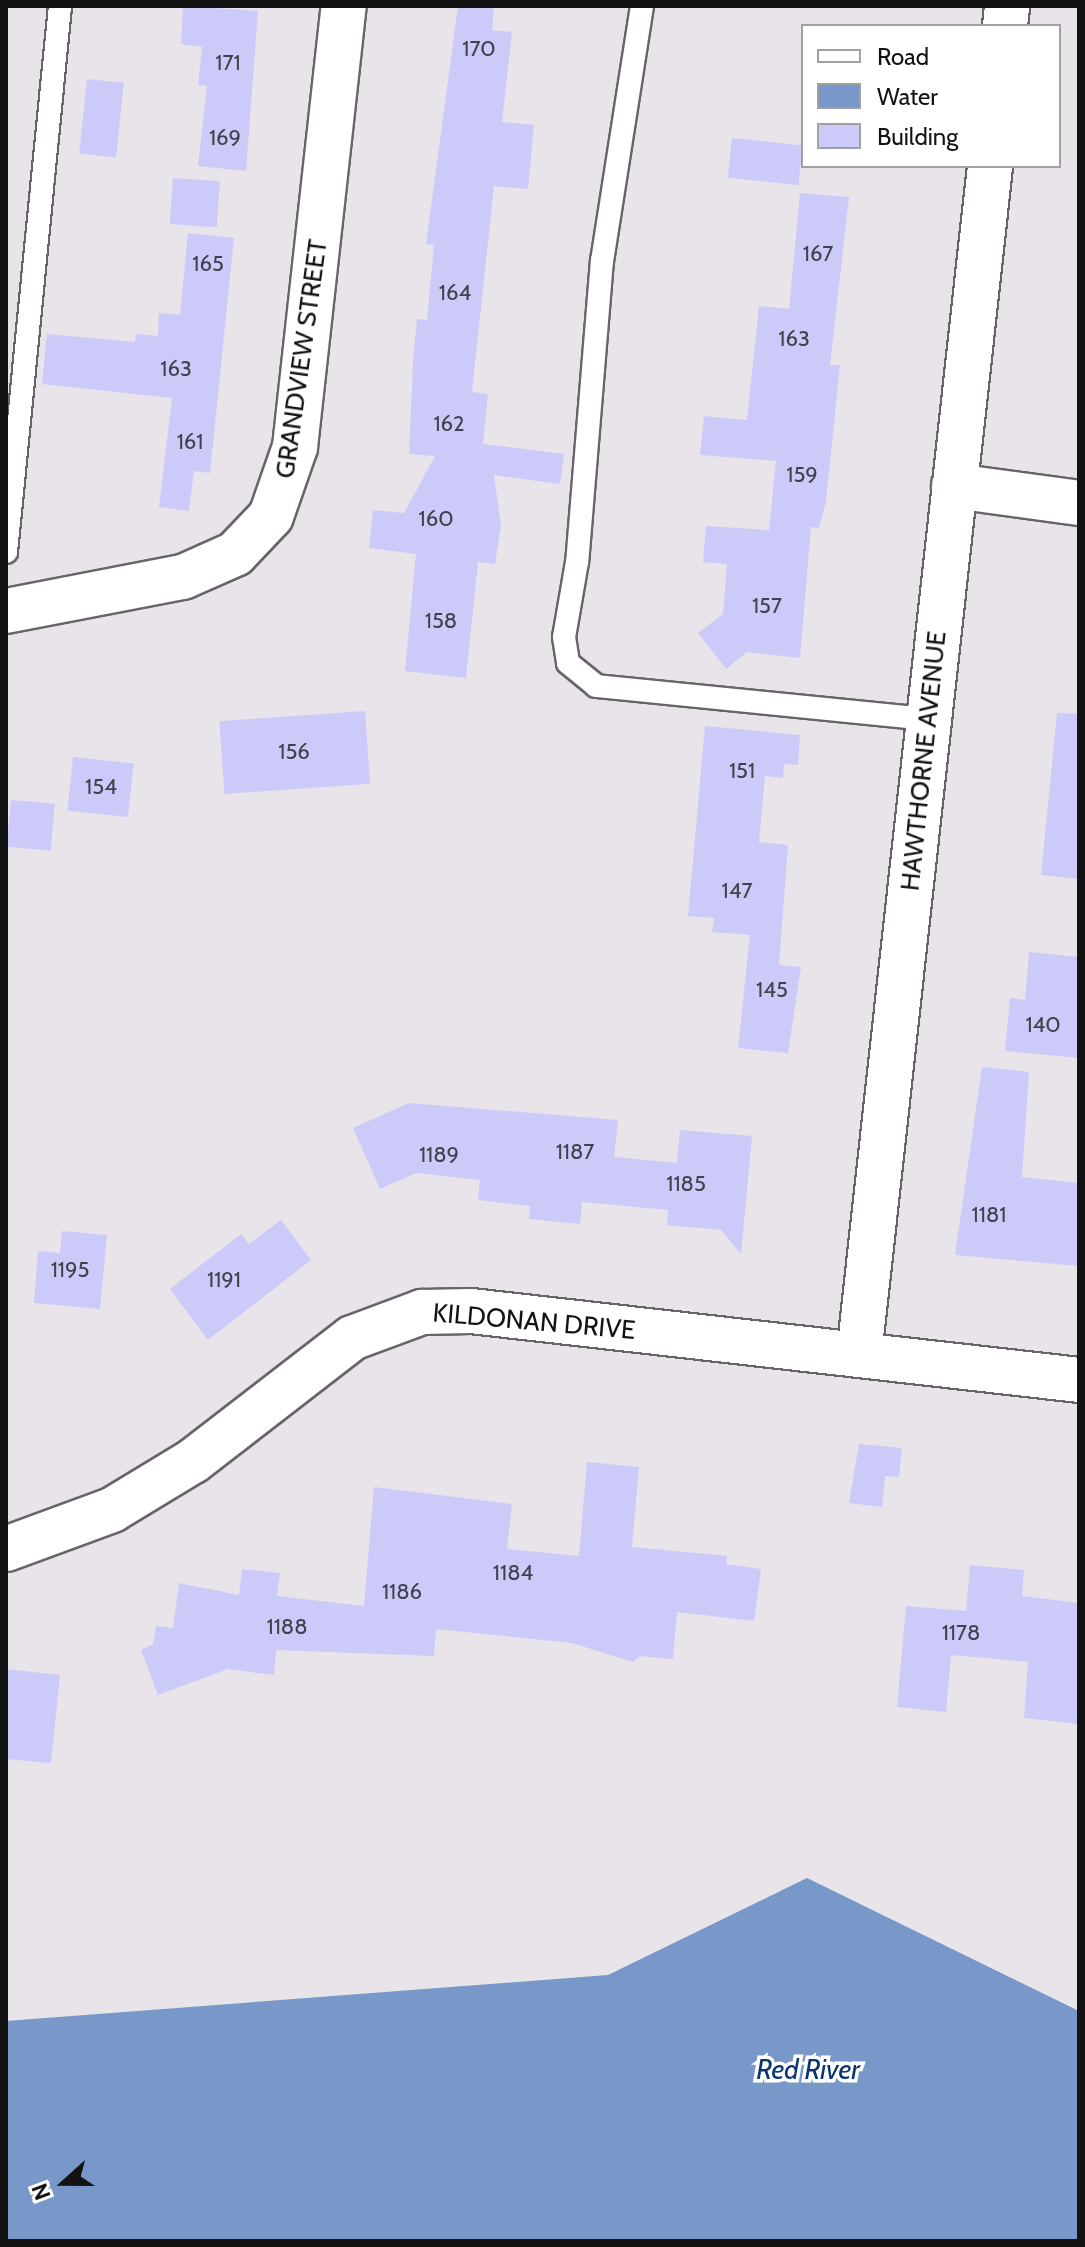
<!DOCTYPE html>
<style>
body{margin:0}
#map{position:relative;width:1085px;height:2247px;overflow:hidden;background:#e8e4ea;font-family:Cabin,sans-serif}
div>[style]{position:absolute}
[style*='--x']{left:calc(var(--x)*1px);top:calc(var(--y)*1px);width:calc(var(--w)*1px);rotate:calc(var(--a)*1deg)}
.water>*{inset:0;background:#7798c8}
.building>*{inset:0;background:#cccaf9;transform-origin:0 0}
.roads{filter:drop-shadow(2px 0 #686569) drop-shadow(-2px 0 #686569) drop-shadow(0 2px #686569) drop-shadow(0 -2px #686569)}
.lane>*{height:22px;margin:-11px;padding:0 11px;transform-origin:11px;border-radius:11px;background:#fff}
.street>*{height:44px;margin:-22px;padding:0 22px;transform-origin:22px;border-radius:22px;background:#fff}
span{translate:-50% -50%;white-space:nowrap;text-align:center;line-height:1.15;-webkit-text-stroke:7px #fff;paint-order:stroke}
.number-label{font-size:22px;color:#42414d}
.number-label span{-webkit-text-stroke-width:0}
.street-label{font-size:26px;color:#141314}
.water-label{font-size:28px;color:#0b3570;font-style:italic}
.frame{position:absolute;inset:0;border:8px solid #141314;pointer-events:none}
.legend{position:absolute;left:801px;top:24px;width:260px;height:144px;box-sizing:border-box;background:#fff;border:2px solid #a1a1a1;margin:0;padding:10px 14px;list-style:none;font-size:24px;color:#141314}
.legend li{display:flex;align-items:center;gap:16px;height:40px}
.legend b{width:40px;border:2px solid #a1a1a1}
.north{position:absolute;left:24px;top:2143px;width:80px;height:80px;-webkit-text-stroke:6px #fff;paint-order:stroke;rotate:249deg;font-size:22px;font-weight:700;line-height:32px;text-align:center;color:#141314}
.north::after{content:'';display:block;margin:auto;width:28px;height:36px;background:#141314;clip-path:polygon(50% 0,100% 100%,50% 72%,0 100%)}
</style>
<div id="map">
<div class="water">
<i style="clip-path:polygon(807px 1878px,1079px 2011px,1079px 2241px,6px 2241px,6px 2021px,608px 1975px)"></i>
</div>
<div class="building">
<i style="clip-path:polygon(183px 6px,258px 11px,246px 171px,198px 166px,207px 86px,198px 85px,202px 47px,181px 44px)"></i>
<i style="clip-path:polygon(458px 6px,494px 6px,492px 30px,512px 32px,502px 122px,534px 125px,528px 189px,494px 186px,472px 392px,488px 394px,483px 444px,564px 454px,560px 484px,494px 475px,501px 525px,495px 564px,478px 562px,466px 678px,405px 671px,416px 554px,369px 548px,373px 510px,404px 513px,435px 456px,409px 454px,413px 362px,417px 319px,427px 320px,434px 245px,426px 244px)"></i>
<i style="left:87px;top:79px;width:37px;height:75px;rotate:6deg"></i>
<i style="left:732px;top:138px;width:71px;height:40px;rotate:6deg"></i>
<i style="left:173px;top:178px;width:47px;height:46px;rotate:4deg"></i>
<i style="clip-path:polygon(800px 193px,849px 197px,830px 365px,840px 365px,826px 501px,819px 528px,811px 527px,800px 658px,747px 652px,726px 669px,698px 633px,723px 614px,727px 564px,703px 562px,706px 526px,769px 530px,776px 461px,700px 455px,704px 416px,747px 420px,759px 306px,789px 309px)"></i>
<i style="clip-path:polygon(188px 233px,234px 238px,210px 473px,194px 471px,189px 511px,159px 507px,172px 398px,42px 384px,47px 334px,135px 342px,136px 334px,158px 336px,159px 313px,180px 315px)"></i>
<i style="left:365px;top:711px;width:73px;height:146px;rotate:86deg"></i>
<i style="clip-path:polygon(1057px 713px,1079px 714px,1079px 879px,1041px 875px)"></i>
<i style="clip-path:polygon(705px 726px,800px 735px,798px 765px,784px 764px,783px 778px,765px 776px,759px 842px,788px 845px,779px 965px,801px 967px,788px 1053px,738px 1048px,750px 935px,712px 932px,714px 918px,688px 916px)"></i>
<i style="left:73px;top:757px;width:61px;height:54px;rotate:6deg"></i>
<i style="left:11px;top:800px;width:44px;height:47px;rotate:5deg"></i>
<i style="clip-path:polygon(1029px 952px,1079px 957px,1079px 1058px,1005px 1051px,1010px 998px,1025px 1000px)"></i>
<i style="clip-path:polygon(982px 1067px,1029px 1072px,1022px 1177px,1079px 1183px,1079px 1266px,955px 1255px)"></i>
<i style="clip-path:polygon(409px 1103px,618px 1120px,614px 1157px,677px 1163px,680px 1130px,752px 1136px,741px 1254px,721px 1230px,667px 1225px,668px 1210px,582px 1202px,580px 1224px,529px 1219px,530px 1206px,478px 1200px,480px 1180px,416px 1173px,380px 1189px,353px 1128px)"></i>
<i style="clip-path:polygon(281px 1220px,311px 1260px,208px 1340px,170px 1289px,241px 1234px,249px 1244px)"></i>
<i style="clip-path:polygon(62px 1231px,107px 1235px,100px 1309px,34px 1303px,38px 1251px,60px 1253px)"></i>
<i style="clip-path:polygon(859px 1444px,902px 1448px,899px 1477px,885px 1476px,882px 1507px,849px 1503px)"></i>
<i style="clip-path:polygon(587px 1462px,639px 1467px,632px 1547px,727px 1556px,726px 1564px,761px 1569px,754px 1621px,677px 1612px,673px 1659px,640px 1656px,633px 1662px,572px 1643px,436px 1629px,434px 1656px,276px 1650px,274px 1675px,228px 1669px,158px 1695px,141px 1650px,153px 1644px,156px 1626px,173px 1628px,179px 1583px,239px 1595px,242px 1569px,280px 1573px,277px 1596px,364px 1606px,374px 1487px,512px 1504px,507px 1549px,579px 1556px)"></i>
<i style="clip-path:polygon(970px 1565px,1024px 1570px,1022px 1596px,1079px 1603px,1079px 1724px,1024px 1718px,1028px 1662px,951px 1655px,946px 1712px,897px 1707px,906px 1606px,966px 1611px)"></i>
<i style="clip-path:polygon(6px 1669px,60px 1675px,51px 1763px,6px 1759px)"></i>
</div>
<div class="roads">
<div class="lane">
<i style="--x:642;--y:6;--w:257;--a:98.9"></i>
<i style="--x:602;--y:260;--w:303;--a:94.7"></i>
<i style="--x:577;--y:562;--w:76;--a:99.8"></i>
<i style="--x:564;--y:637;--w:26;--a:81"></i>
<i style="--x:568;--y:663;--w:36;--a:39"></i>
<i style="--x:596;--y:686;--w:335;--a:5.7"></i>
<i style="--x:6;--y:552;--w:549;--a:-84.35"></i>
</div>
<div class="street">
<i style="--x:1005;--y:26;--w:20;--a:-84"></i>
<i style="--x:954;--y:486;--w:126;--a:7.7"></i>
<i style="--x:6;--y:611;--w:180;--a:-10.9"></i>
<i style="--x:183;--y:577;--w:57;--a:-23.9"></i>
<i style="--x:235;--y:554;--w:52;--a:-46.5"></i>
<i style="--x:271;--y:516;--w:73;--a:-70.8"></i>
<i style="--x:295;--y:447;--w:444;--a:-83.7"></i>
<i style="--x:859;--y:1355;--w:1196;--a:-83.71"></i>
<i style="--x:6;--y:1549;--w:113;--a:-20.2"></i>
<i style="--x:112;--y:1510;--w:95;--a:-31.2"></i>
<i style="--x:193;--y:1461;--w:201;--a:-37.7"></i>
<i style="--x:352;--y:1338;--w:75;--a:-20.4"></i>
<i style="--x:422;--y:1312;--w:49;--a:-1.2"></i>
<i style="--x:471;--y:1311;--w:612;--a:6.47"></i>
</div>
</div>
<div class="number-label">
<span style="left:479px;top:49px">170</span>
<span style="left:228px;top:63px">171</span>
<span style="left:225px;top:138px">169</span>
<span style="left:818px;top:254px">167</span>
<span style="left:208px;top:264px">165</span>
<span style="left:455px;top:293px">164</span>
<span style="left:794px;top:339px">163</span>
<span style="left:176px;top:369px">163</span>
<span style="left:449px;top:424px">162</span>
<span style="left:190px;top:442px">161</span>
<span style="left:802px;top:475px">159</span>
<span style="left:436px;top:519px">160</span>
<span style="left:767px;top:606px">157</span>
<span style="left:441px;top:621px">158</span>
<span style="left:294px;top:752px">156</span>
<span style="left:742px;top:771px">151</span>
<span style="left:101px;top:787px">154</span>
<span style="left:737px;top:891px">147</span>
<span style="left:772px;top:990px">145</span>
<span style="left:1043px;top:1025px">140</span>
<span style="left:575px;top:1152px">1187</span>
<span style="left:439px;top:1155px">1189</span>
<span style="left:686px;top:1184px">1185</span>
<span style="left:989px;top:1215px">1181</span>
<span style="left:70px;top:1270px">1195</span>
<span style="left:224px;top:1280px">1191</span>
<span style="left:513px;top:1573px">1184</span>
<span style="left:402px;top:1592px">1186</span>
<span style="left:287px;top:1627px">1188</span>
<span style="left:961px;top:1633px">1178</span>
</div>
<div class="street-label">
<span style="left:302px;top:359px;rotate:-82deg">GRANDVIEW STREET</span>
<span style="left:924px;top:761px;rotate:-84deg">HAWTHORNE AVENUE</span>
<span style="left:534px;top:1322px;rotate:5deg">KILDONAN DRIVE</span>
</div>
<div class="water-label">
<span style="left:808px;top:2069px">Red River</span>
</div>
<div class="frame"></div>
<ul class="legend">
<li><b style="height:10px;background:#fff"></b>Road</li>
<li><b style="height:22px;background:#7798c8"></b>Water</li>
<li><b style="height:22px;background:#cccaf9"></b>Building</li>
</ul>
<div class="north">N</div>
</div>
